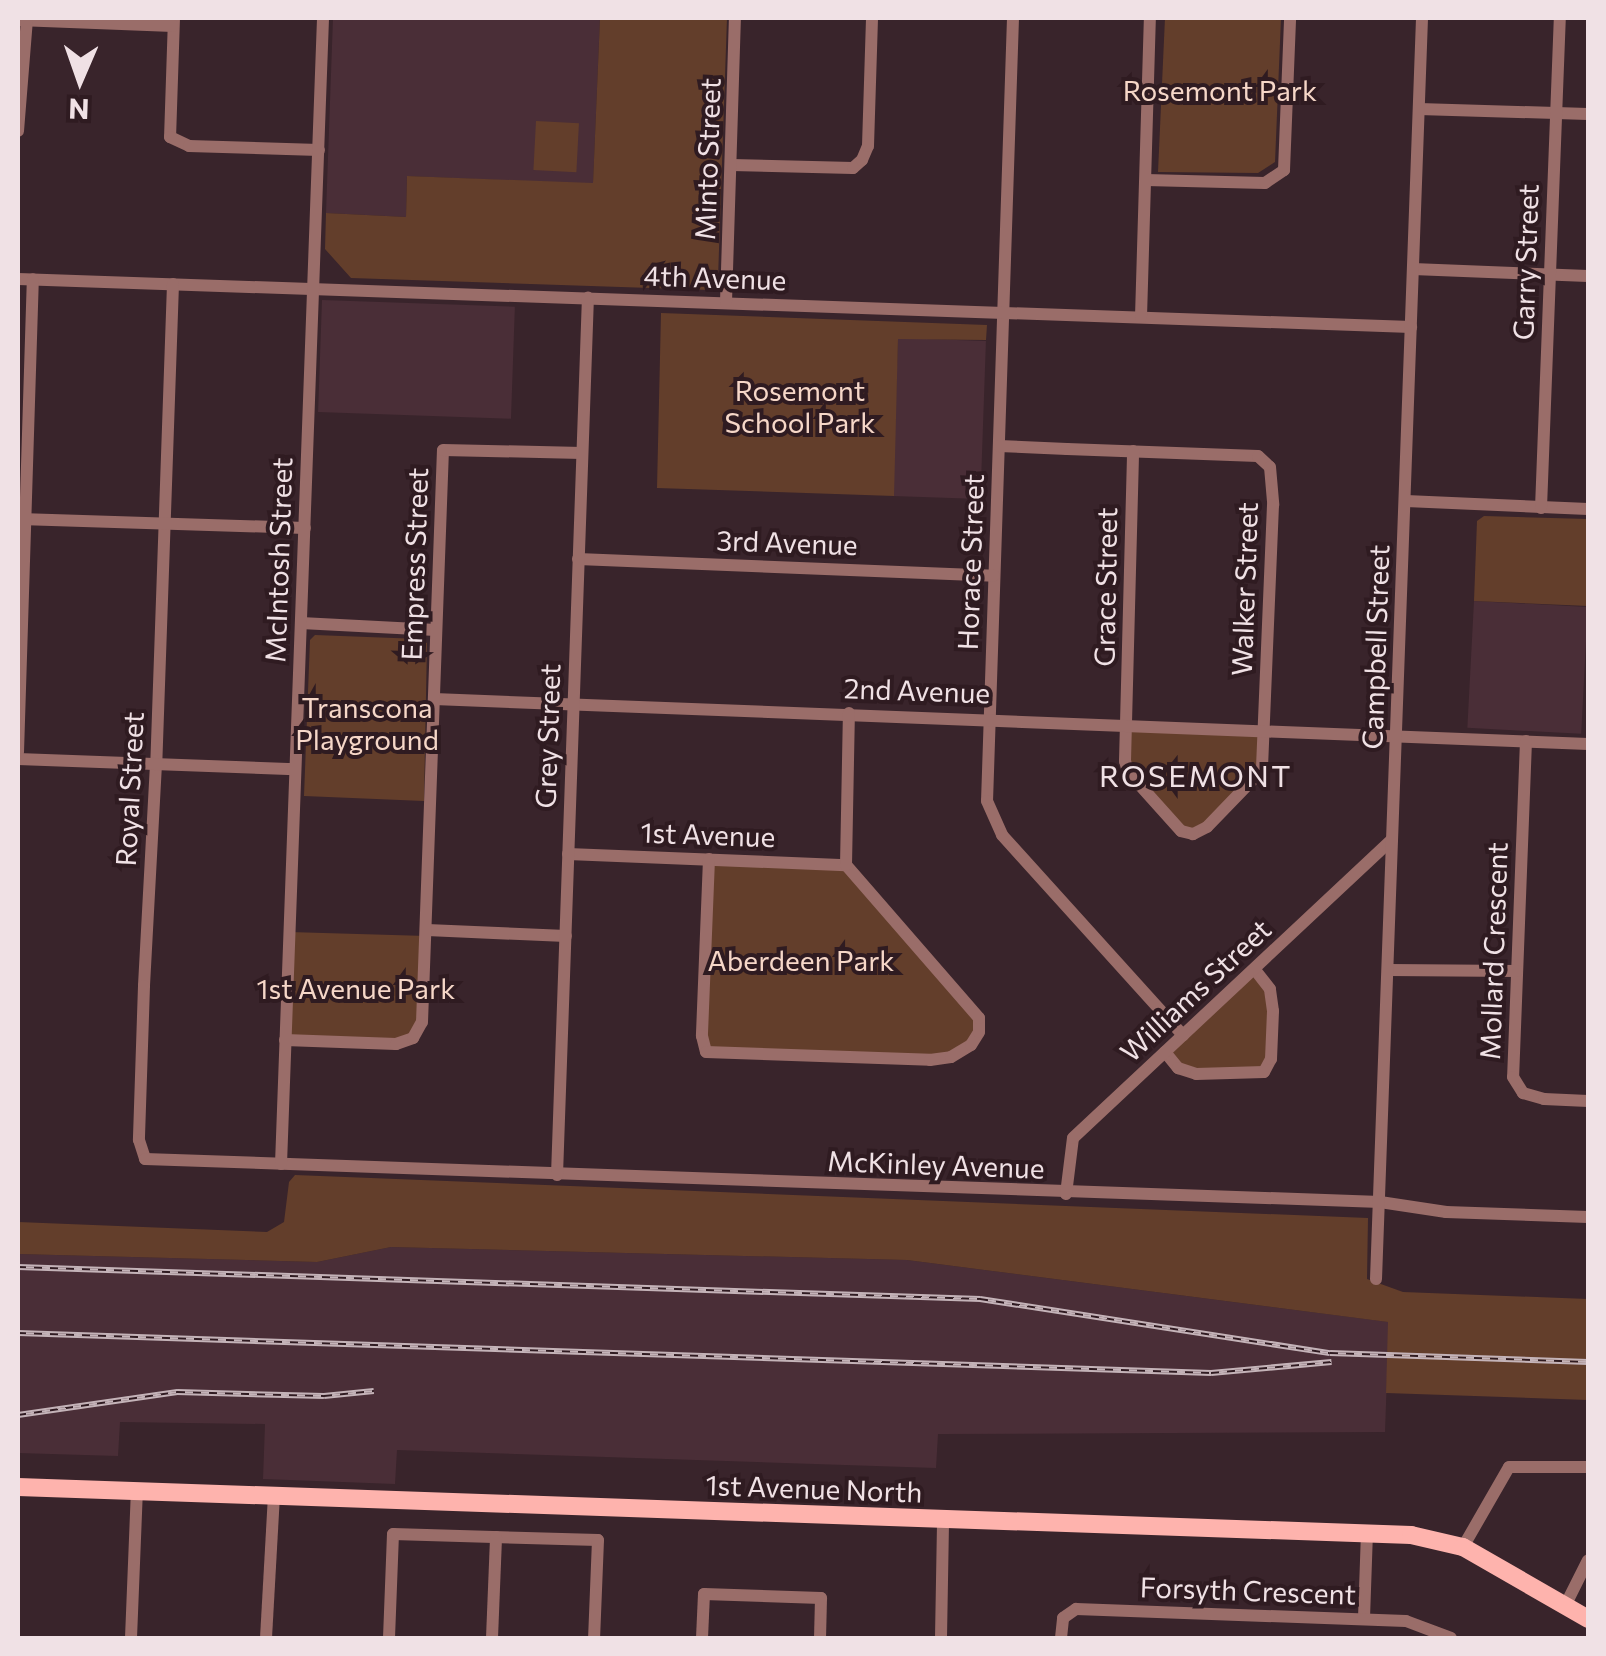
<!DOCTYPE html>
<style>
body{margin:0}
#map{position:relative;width:1606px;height:1656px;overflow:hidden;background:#39242b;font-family:Commissioner,sans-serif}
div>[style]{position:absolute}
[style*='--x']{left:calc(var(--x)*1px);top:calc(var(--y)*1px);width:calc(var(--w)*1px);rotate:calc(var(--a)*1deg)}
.built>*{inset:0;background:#4a2e37;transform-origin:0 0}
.green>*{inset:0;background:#633e2b;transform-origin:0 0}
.minor>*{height:12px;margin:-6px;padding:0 6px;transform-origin:6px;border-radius:6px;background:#9a6d69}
.major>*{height:18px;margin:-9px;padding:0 9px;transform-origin:9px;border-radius:9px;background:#feb3ad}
.rail>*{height:6px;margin-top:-3px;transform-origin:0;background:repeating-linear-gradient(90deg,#2f1b21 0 8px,#c4b3b8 0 16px);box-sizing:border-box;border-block:2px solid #c4b3b8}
span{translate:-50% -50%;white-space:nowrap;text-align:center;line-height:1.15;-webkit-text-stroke:8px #2f1b21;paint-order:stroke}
.park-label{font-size:28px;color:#f6d7c8}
.street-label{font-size:28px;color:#f0e1e5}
.neighbourhood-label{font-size:30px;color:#f0e1e5;letter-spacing:2.5px}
.frame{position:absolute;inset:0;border:20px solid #f0e1e5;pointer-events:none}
.north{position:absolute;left:30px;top:30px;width:100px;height:100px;-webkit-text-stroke:8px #2f1b21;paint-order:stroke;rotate:182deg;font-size:28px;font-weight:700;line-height:40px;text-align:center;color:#f0e1e5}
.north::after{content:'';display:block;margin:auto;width:35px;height:45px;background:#f0e1e5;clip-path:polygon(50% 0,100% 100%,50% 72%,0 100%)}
</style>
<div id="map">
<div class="built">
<div style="clip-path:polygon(333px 18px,600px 18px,593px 184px,407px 176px,406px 217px,326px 213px)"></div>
<div style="left:322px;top:300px;width:193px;height:112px;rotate:2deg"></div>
<div style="left:898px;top:338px;width:88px;height:158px;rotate:2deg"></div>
<div style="left:1474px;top:601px;width:114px;height:127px;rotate:3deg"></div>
<div style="clip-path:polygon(391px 1247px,907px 1260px,1389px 1322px,1385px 1432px,938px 1434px,936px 1468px,397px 1450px,395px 1484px,263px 1479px,265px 1424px,120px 1422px,118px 1456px,18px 1453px,18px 1254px,317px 1262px)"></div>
</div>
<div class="green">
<div style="clip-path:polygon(600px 18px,727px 18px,718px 279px,711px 290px,351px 278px,325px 249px,326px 213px,406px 217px,407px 176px,593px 183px)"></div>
<div style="clip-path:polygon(1165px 18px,1281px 18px,1275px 162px,1258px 173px,1158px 172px)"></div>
<div style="left:536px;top:121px;width:43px;height:49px;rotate:3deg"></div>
<div style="clip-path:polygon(661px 313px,987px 325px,986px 340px,898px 339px,894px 496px,657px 488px)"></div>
<div style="clip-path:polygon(1484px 516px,1588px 519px,1588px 606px,1474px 601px,1477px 521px)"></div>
<div style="clip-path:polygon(315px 635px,420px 639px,427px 643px,424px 801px,304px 796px,310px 640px)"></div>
<div style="clip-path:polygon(1127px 724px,1264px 729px,1262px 770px,1207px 827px,1181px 831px,1128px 772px)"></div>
<div style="clip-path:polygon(709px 859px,846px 865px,979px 1018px,979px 1032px,951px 1057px,706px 1052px)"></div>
<div style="clip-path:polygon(289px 932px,427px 936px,422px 1022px,413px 1038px,285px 1040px)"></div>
<div style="clip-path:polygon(1255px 970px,1273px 1011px,1264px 1072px,1196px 1074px,1165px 1052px)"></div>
<div style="clip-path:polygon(295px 1175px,1368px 1218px,1367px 1279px,1403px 1292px,1588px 1299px,1588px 1400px,1386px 1393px,1388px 1322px,907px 1260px,391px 1247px,317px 1262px,18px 1254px,18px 1222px,267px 1232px,284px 1222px,289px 1182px)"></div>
</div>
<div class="minor">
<div style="--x:174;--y:18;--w:119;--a:91.9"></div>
<div style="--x:170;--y:137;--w:21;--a:25"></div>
<div style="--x:189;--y:146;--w:130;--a:1.8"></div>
<div style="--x:1013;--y:18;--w:783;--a:91.9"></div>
<div style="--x:987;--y:801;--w:37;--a:66"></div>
<div style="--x:1002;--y:835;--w:270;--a:47.9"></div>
<div style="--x:18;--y:20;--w:155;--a:2.2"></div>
<div style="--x:1419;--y:109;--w:169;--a:1.7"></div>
<div style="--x:18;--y:131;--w:111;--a:-85.4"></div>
<div style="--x:732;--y:165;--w:121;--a:1.4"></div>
<div style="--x:853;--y:168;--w:12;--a:-42"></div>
<div style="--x:862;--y:160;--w:15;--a:-67"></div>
<div style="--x:868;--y:146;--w:128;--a:-88.2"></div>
<div style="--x:1146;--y:180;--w:119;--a:1.4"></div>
<div style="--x:1265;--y:183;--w:23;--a:-34"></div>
<div style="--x:1284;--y:170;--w:152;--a:-87.7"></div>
<div style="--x:1413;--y:269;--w:175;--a:2.3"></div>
<div style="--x:18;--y:279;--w:1394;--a:1.97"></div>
<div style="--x:173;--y:284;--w:480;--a:92"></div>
<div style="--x:156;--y:764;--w:222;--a:93.1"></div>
<div style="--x:144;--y:986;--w:154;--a:91.9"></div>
<div style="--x:139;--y:1140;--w:20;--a:72"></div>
<div style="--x:145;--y:1159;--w:1236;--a:1.99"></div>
<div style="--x:1380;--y:1202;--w:67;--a:8.6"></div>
<div style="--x:1446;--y:1212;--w:142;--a:2"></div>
<div style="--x:726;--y:302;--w:284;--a:-88.2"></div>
<div style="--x:1141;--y:317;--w:299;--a:-88.3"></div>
<div style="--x:999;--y:446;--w:68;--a:2.5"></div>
<div style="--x:1067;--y:449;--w:191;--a:2.1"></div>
<div style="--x:1258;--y:456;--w:16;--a:43"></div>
<div style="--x:1270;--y:467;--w:38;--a:85"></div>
<div style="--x:1273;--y:505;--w:265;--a:92.4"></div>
<div style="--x:1262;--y:770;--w:79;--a:134"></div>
<div style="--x:1207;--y:827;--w:16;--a:153"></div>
<div style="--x:1193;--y:834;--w:12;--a:-166"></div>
<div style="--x:1181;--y:831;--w:79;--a:-131.9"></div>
<div style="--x:1128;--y:772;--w:11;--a:-105"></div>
<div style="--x:1125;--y:761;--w:310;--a:-88.5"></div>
<div style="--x:1406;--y:501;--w:182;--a:2.5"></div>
<div style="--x:1541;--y:508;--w:490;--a:-87.8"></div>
<div style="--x:20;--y:519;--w:285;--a:1.8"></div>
<div style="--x:578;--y:559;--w:416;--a:2.3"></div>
<div style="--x:301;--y:623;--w:135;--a:3"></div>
<div style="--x:434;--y:699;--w:1155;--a:2.23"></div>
<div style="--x:1526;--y:741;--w:336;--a:92.2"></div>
<div style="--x:1513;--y:1077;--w:19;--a:58"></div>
<div style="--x:1523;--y:1093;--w:22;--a:16"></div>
<div style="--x:1544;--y:1099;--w:44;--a:2.6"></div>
<div style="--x:18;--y:752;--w:473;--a:-88.2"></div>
<div style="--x:18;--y:759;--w:277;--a:2.1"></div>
<div style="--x:568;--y:854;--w:278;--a:2.3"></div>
<div style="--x:709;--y:859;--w:177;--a:92.3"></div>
<div style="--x:702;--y:1036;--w:16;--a:76"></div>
<div style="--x:706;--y:1052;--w:224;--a:2"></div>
<div style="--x:930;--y:1060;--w:21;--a:-8"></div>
<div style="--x:951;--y:1057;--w:23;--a:-31"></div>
<div style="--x:971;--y:1045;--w:15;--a:-58"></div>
<div style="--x:979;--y:1032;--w:14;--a:-90"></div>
<div style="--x:979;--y:1018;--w:203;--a:-131"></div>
<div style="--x:846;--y:865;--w:152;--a:-88.9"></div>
<div style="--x:427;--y:930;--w:139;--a:2.5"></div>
<div style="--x:1389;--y:970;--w:128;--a:0.4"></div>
<div style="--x:285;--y:1040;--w:111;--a:2.1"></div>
<div style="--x:396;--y:1044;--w:18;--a:-19"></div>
<div style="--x:413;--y:1038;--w:18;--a:-61"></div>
<div style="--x:422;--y:1022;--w:572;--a:-87.9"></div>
<div style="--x:443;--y:450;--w:139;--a:1.2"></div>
<div style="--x:1165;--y:1052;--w:21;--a:51"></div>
<div style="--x:1178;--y:1068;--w:19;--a:18"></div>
<div style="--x:1196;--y:1074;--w:68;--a:-1.7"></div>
<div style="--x:1264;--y:1072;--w:15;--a:-62"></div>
<div style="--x:1271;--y:1059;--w:48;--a:-87.6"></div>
<div style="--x:1273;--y:1011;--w:22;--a:-98"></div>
<div style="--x:1270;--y:989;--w:24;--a:-128"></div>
<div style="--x:281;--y:1164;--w:1147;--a:-87.9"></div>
<div style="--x:557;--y:1175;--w:878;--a:-87.98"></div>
<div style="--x:1066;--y:1194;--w:56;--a:-82.9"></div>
<div style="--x:1073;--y:1138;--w:437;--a:-43.1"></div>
<div style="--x:1376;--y:1279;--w:1262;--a:-87.91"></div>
<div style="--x:1463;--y:1547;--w:92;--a:-60.1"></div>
<div style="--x:1509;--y:1467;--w:79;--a:0"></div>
<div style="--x:1565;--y:1606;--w:51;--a:-63.4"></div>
<div style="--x:1364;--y:1618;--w:84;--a:-88"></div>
<div style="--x:131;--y:1638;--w:147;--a:-87.7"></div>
<div style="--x:266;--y:1638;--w:143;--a:-86.8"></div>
<div style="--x:389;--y:1638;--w:104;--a:-87.8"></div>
<div style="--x:393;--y:1534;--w:205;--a:1.7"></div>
<div style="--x:598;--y:1540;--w:98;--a:92.3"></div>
<div style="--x:492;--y:1638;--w:101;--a:-87.7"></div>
<div style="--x:702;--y:1638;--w:44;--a:-87.4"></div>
<div style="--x:704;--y:1594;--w:117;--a:2"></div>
<div style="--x:821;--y:1598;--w:40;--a:91.4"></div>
<div style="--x:941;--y:1638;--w:118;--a:-89"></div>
<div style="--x:1061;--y:1638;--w:20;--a:-84"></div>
<div style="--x:1063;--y:1618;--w:16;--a:-35"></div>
<div style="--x:1076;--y:1609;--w:330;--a:2.1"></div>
<div style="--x:1406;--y:1621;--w:48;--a:20.7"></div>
</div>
<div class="major">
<div style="--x:18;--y:1487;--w:1394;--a:1.97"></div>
<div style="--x:1411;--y:1535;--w:53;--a:13"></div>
<div style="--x:1463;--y:1547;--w:144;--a:29.9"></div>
</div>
<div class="rail">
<div style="--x:18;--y:1267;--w:963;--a:1.91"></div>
<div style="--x:980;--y:1299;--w:354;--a:8.8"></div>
<div style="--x:1330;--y:1353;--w:258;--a:2"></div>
<div style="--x:18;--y:1333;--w:1194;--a:1.92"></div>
<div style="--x:1211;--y:1373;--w:121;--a:-5.2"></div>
<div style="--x:18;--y:1415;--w:161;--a:-8.2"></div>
<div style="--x:177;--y:1392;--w:147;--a:1.6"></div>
<div style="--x:324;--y:1396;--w:50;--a:-5.7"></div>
</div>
<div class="park-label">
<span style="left:1220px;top:90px">Rosemont Park</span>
<span style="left:800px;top:406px">Rosemont<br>School Park</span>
<span style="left:367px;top:723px">Transcona<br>Playground</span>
<span style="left:801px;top:960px">Aberdeen Park</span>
<span style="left:356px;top:988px">1st Avenue Park</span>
</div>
<div class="street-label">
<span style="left:707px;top:159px;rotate:-88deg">Minto Street</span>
<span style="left:1525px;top:262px;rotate:-88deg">Garry Street</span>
<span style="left:715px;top:277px;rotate:2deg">4th Avenue</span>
<span style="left:787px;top:542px;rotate:2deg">3rd Avenue</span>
<span style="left:278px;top:560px;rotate:-88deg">McIntosh Street</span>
<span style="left:970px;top:562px;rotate:-88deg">Horace Street</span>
<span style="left:414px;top:564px;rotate:-88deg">Empress Street</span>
<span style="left:1105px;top:587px;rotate:-89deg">Grace Street</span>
<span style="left:1244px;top:589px;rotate:-88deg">Walker Street</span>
<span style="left:1375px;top:647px;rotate:-88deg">Campbell Street</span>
<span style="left:917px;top:690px;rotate:2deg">2nd Avenue</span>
<span style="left:547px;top:736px;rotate:-88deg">Grey Street</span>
<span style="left:129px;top:789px;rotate:-87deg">Royal Street</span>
<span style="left:708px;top:834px;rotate:2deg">1st Avenue</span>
<span style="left:1493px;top:951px;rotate:-88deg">Mollard Crescent</span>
<span style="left:1195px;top:990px;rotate:-43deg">Williams Street</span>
<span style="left:936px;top:1164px;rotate:2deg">McKinley Avenue</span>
<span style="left:814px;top:1488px;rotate:2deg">1st Avenue North</span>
<span style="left:1248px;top:1590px;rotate:2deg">Forsyth Crescent</span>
</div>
<div class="neighbourhood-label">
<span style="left:1196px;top:775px">ROSEMONT</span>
</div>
<div class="frame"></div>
<div class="north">N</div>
</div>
